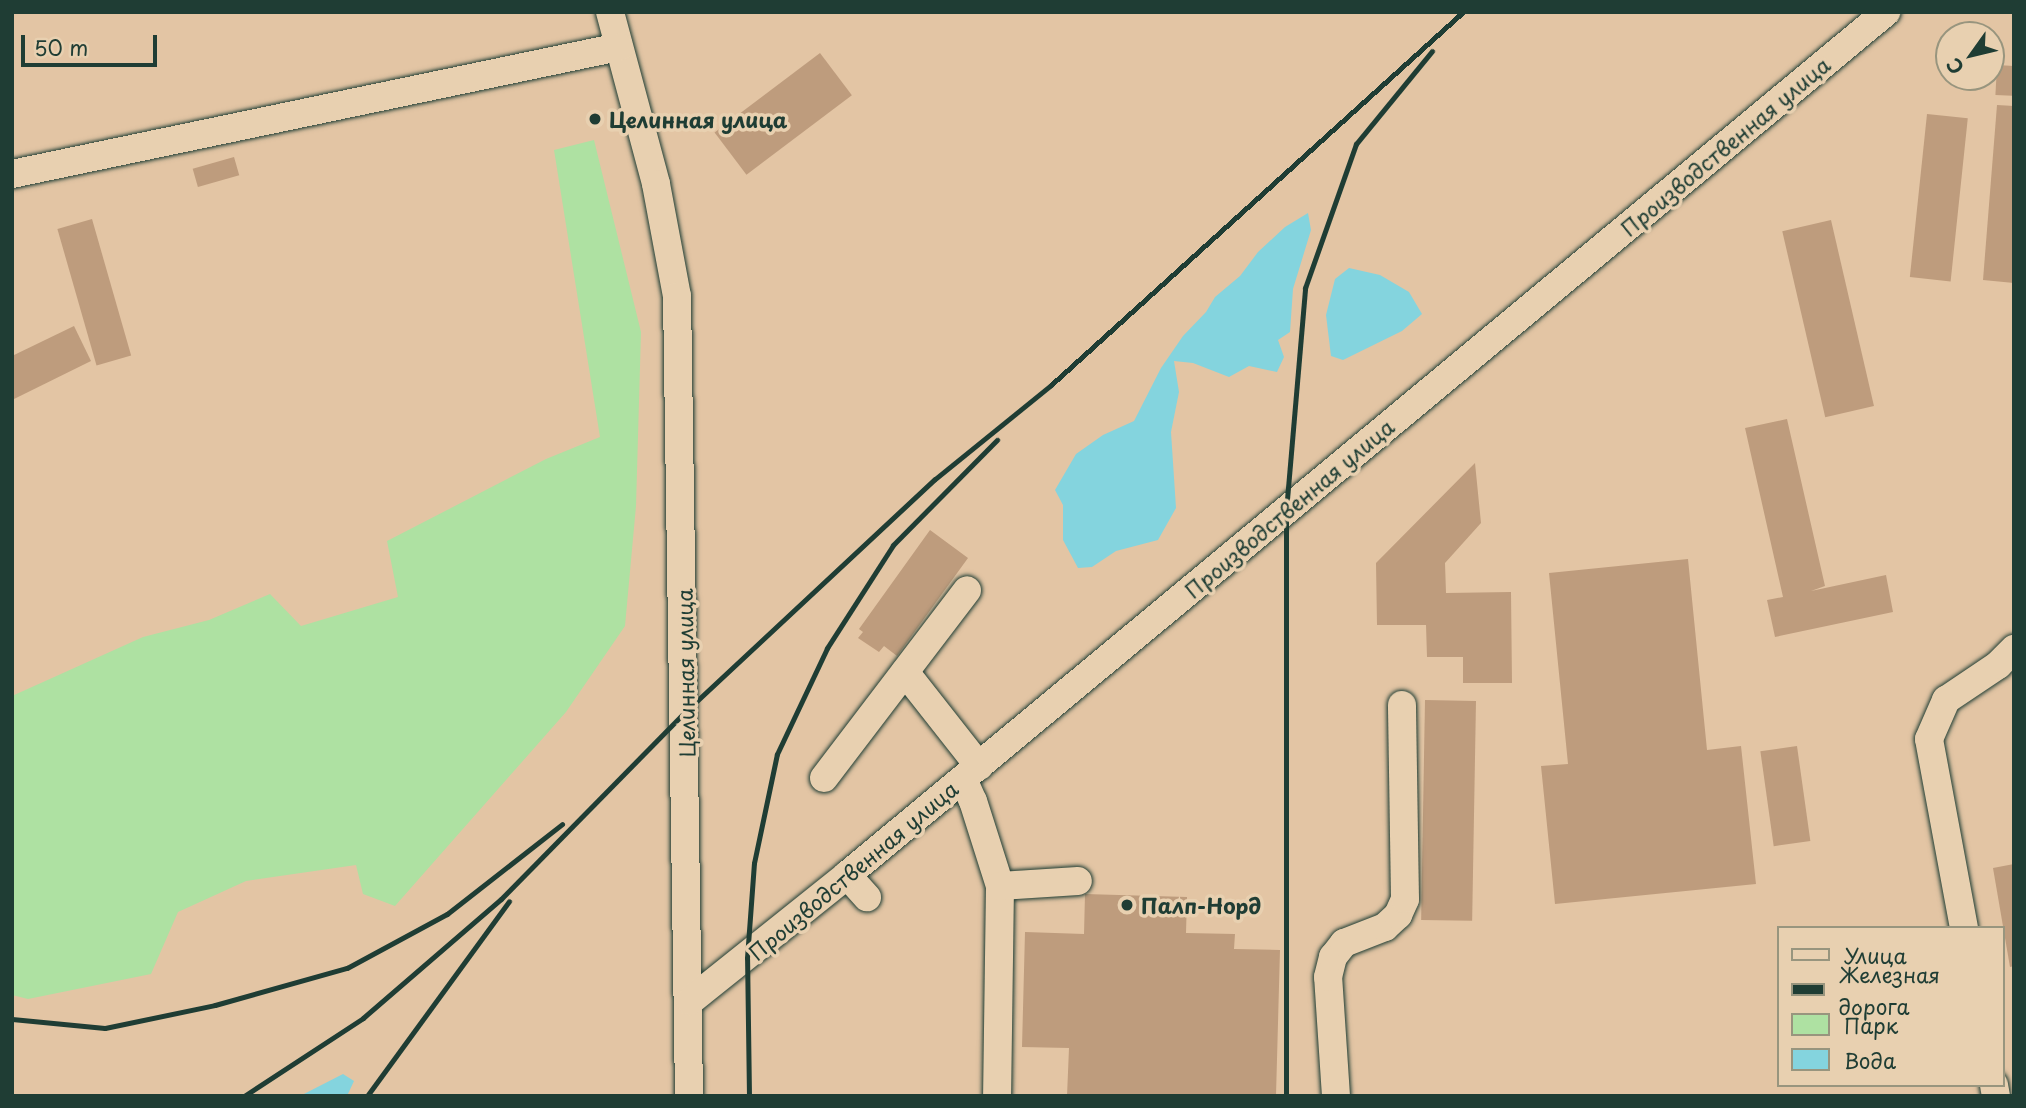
<!DOCTYPE html>
<meta charset="utf-8">
<style>
body{margin:0}
#map{position:relative;width:2026px;height:1108px;overflow:hidden;background:#e3c5a4;font-family:"Playpen Sans",sans-serif}
div>[style]{position:absolute}
[style*='--x']{left:calc(var(--x)*1px);top:calc(var(--y)*1px);width:calc(var(--w)*1px);rotate:calc(var(--a)*1deg)}
.green>*{inset:0;background:#aee1a2}
.water>*{inset:0;background:#84d4de}
.building>*{inset:0;background:#be9c7d;transform-origin:0 0}
.roads{filter:drop-shadow(0 0 2px #1f3d34) drop-shadow(0 0 2px #1f3d34)}
.minor>*{height:28px;margin:-14px;padding:0 14px;transform-origin:14px;border-radius:14px;background:#e8d0b0}
.rail>*{height:5px;margin:-2.5px;padding:0 2.5px;transform-origin:2.5px;border-radius:2.5px;background:#1f3d34}
.dots>*{width:19px;height:19px;translate:-50% -50%;box-sizing:border-box;border:4px solid #e8d0b0;border-radius:50%}
span{translate:-50% -50%;white-space:nowrap;text-align:center;line-height:1.15;-webkit-text-stroke:7px #e8d0b0;paint-order:stroke}
.poi-label{font-size:21px;color:#1f3d34;font-weight:700}
.left{translate:0 -50%;text-align:left}
.street-label{font-size:21px;color:#1f3d34}
.frame{position:absolute;inset:0;border:14px solid #1f3d34;pointer-events:none}
.legend{position:absolute;left:1777px;top:926px;width:228px;height:161px;box-sizing:border-box;background:#e8d0b0;border:2px solid #98957e;margin:0;padding:9px 12px;list-style:none;font-size:21px;color:#1f3d34}
.legend li{display:flex;align-items:center;gap:14px;height:35px}
.legend b{width:35px;border:2px solid #98957e}
.north{position:absolute;left:1935px;top:21px;width:70px;height:70px;box-sizing:border-box;background:#e8d0b0;border:2px solid #98957e;border-radius:50%;rotate:236deg;font-size:19px;font-weight:700;line-height:28px;text-align:center;color:#1f3d34}
.north::after{content:'';display:block;margin:auto;width:24px;height:32px;background:#1f3d34;clip-path:polygon(50% 0,100% 100%,50% 72%,0 100%)}
.scale{position:absolute;left:21px;top:35px;width:136px;height:32px;box-sizing:border-box;border:4px solid #1f3d34;border-top:0;padding-left:9px;font-size:21px;line-height:24px;white-space:nowrap;color:#1f3d34;-webkit-text-stroke:5px #e8d0b0;paint-order:stroke}
</style>
<div id="map">
<div class="green">
<div style="clip-path:polygon(594px 140px,641px 332px,636px 506px,625px 626px,566px 712px,395px 906px,363px 894px,356px 865px,246px 881px,178px 912px,151px 974px,28px 999px,12px 995px,12px 696px,143px 637px,209px 620px,270px 594px,301px 626px,398px 597px,387px 541px,546px 459px,600px 437px,554px 150px)"></div>
</div>
<div class="water">
<div style="clip-path:polygon(1308px 213px,1311px 230px,1293px 289px,1290px 332px,1278px 340px,1284px 357px,1277px 372px,1249px 366px,1229px 377px,1193px 363px,1174px 361px,1179px 392px,1171px 432px,1176px 508px,1158px 540px,1116px 551px,1092px 567px,1078px 568px,1063px 540px,1063px 505px,1055px 490px,1076px 454px,1103px 435px,1134px 421px,1161px 368px,1183px 336px,1206px 312px,1215px 297px,1240px 276px,1258px 252px,1285px 227px)"></div>
<div style="clip-path:polygon(1349px 268px,1380px 275px,1409px 292px,1422px 314px,1402px 331px,1343px 360px,1331px 356px,1326px 315px,1335px 279px)"></div>
<div style="clip-path:polygon(343px 1074px,354px 1081px,347px 1096px,300px 1096px)"></div>
</div>
<div class="building">
<div style="left:820px;top:53px;width:53px;height:132px;rotate:53deg"></div>
<div style="left:1997px;top:65px;width:17px;height:30px;rotate:3deg"></div>
<div style="clip-path:polygon(1997px 105px,2014px 106px,2014px 283px,1983px 280px)"></div>
<div style="left:1927px;top:114px;width:41px;height:164px;rotate:6deg"></div>
<div style="left:234px;top:157px;width:19px;height:43px;rotate:74deg"></div>
<div style="left:92px;top:219px;width:142px;height:36px;rotate:74deg"></div>
<div style="left:1831px;top:220px;width:191px;height:50px;rotate:77deg"></div>
<div style="clip-path:polygon(74px 326px,91px 361px,12px 400px,12px 356px)"></div>
<div style="clip-path:polygon(1787px 419px,1825px 586px,1811px 591px,1886px 575px,1893px 612px,1775px 637px,1767px 600px,1783px 597px,1745px 428px)"></div>
<div style="clip-path:polygon(1475px 463px,1481px 523px,1445px 563px,1446px 593px,1511px 592px,1512px 683px,1463px 683px,1463px 657px,1427px 657px,1426px 625px,1377px 625px,1376px 563px)"></div>
<div style="clip-path:polygon(930px 530px,968px 558px,897px 656px,884px 646px,879px 652px,858px 638px,863px 632px,859px 629px)"></div>
<div style="clip-path:polygon(1688px 559px,1707px 750px,1741px 746px,1756px 884px,1555px 904px,1541px 766px,1568px 764px,1549px 573px)"></div>
<div style="left:1425px;top:700px;width:51px;height:220px;rotate:1deg"></div>
<div style="left:1797px;top:746px;width:96px;height:37px;rotate:82deg"></div>
<div style="clip-path:polygon(2014px 864px,2014px 966px,2010px 967px,1993px 868px)"></div>
<div style="clip-path:polygon(1085px 894px,1187px 897px,1186px 933px,1235px 934px,1234px 949px,1280px 950px,1276px 1096px,1067px 1096px,1069px 1048px,1022px 1047px,1025px 932px,1084px 934px)"></div>
</div>
<div class="roads">
<div class="minor">
<div style="--x:610;--y:12;--w:178;--a:75"></div>
<div style="--x:656;--y:184;--w:114;--a:79.4"></div>
<div style="--x:677;--y:296;--w:800;--a:89.14"></div>
<div style="--x:12;--y:174;--w:620;--a:-11.82"></div>
<div style="--x:905;--y:672;--w:120;--a:51.8"></div>
<div style="--x:824;--y:778;--w:236;--a:-52.7"></div>
<div style="--x:963;--y:779;--w:24;--a:66"></div>
<div style="--x:973;--y:801;--w:89;--a:72.4"></div>
<div style="--x:1000;--y:886;--w:210;--a:90.8"></div>
<div style="--x:847;--y:875;--w:30;--a:48"></div>
<div style="--x:1000;--y:886;--w:78;--a:-3.7"></div>
<div style="--x:1964;--y:928;--w:192;--a:-100.5"></div>
<div style="--x:1929;--y:739;--w:43;--a:-66.4"></div>
<div style="--x:1946;--y:700;--w:63;--a:-33.9"></div>
<div style="--x:1998;--y:665;--w:23;--a:-45"></div>
<div style="--x:690;--y:1001;--w:201;--a:-38.7"></div>
<div style="--x:847;--y:875;--w:1351;--a:-39.71"></div>
<div style="--x:1994;--y:1085;--w:11;--a:80"></div>
<div style="--x:1336;--y:1096;--w:119;--a:-93.8"></div>
<div style="--x:1328;--y:977;--w:21;--a:-76"></div>
<div style="--x:1333;--y:957;--w:18;--a:-52"></div>
<div style="--x:1344;--y:943;--w:44;--a:-21.3"></div>
<div style="--x:1385;--y:927;--w:18;--a:-43"></div>
<div style="--x:1398;--y:915;--w:17;--a:-66"></div>
<div style="--x:1405;--y:899;--w:194;--a:-90.9"></div>
</div>
</div>
<div class="rail">
<div style="--x:12;--y:1019;--w:93;--a:5.5"></div>
<div style="--x:105;--y:1028;--w:112;--a:-11.8"></div>
<div style="--x:215;--y:1005;--w:137;--a:-15.7"></div>
<div style="--x:347;--y:968;--w:114;--a:-28.4"></div>
<div style="--x:447;--y:914;--w:146;--a:-38"></div>
<div style="--x:244;--y:1096;--w:142;--a:-33.2"></div>
<div style="--x:363;--y:1018;--w:182;--a:-40.8"></div>
<div style="--x:501;--y:899;--w:264;--a:-45.5"></div>
<div style="--x:686;--y:711;--w:340;--a:-43"></div>
<div style="--x:935;--y:479;--w:149;--a:-39"></div>
<div style="--x:1051;--y:385;--w:556;--a:-42.16"></div>
<div style="--x:367;--y:1096;--w:241;--a:-53.9"></div>
<div style="--x:749;--y:1096;--w:138;--a:-90.8"></div>
<div style="--x:747;--y:958;--w:95;--a:-85.8"></div>
<div style="--x:754;--y:863;--w:111;--a:-78.1"></div>
<div style="--x:777;--y:754;--w:117;--a:-64.7"></div>
<div style="--x:827;--y:648;--w:122;--a:-57.3"></div>
<div style="--x:893;--y:545;--w:148;--a:-45.3"></div>
<div style="--x:1286;--y:1096;--w:585;--a:-90"></div>
<div style="--x:1286;--y:511;--w:224;--a:-85.1"></div>
<div style="--x:1305;--y:288;--w:153;--a:-70.5"></div>
<div style="--x:1356;--y:144;--w:120;--a:-50.7"></div>
</div>
<div class="dots">
<div style="left:595px;top:119px;background:#1f3d34"></div>
<div style="left:1127px;top:905px;background:#1f3d34"></div>
</div>
<div class="poi-label">
<span class="left" style="left:609px;top:119px">Целинная улица</span>
<span class="left" style="left:1141px;top:905px">Палп-Норд</span>
</div>
<div class="street-label">
<span style="left:1725px;top:146px;rotate:-40deg">Производственная улица</span>
<span style="left:1289px;top:508px;rotate:-40deg">Производственная улица</span>
<span style="left:685px;top:673px;rotate:-91deg">Целинная улица</span>
<span style="left:853px;top:870px;rotate:-40deg">Производственная улица</span>
</div>
<div class="frame"></div>
<ul class="legend">
<li><b style="height:9px;background:#e8d0b0"></b>Улица</li>
<li><b style="height:9px;background:#1f3d34"></b>Железная дорога</li>
<li><b style="height:19px;background:#aee1a2"></b>Парк</li>
<li><b style="height:19px;background:#84d4de"></b>Вода</li>
</ul>
<div class="north">С</div>
<div class="scale">50 m</div>
</div>
